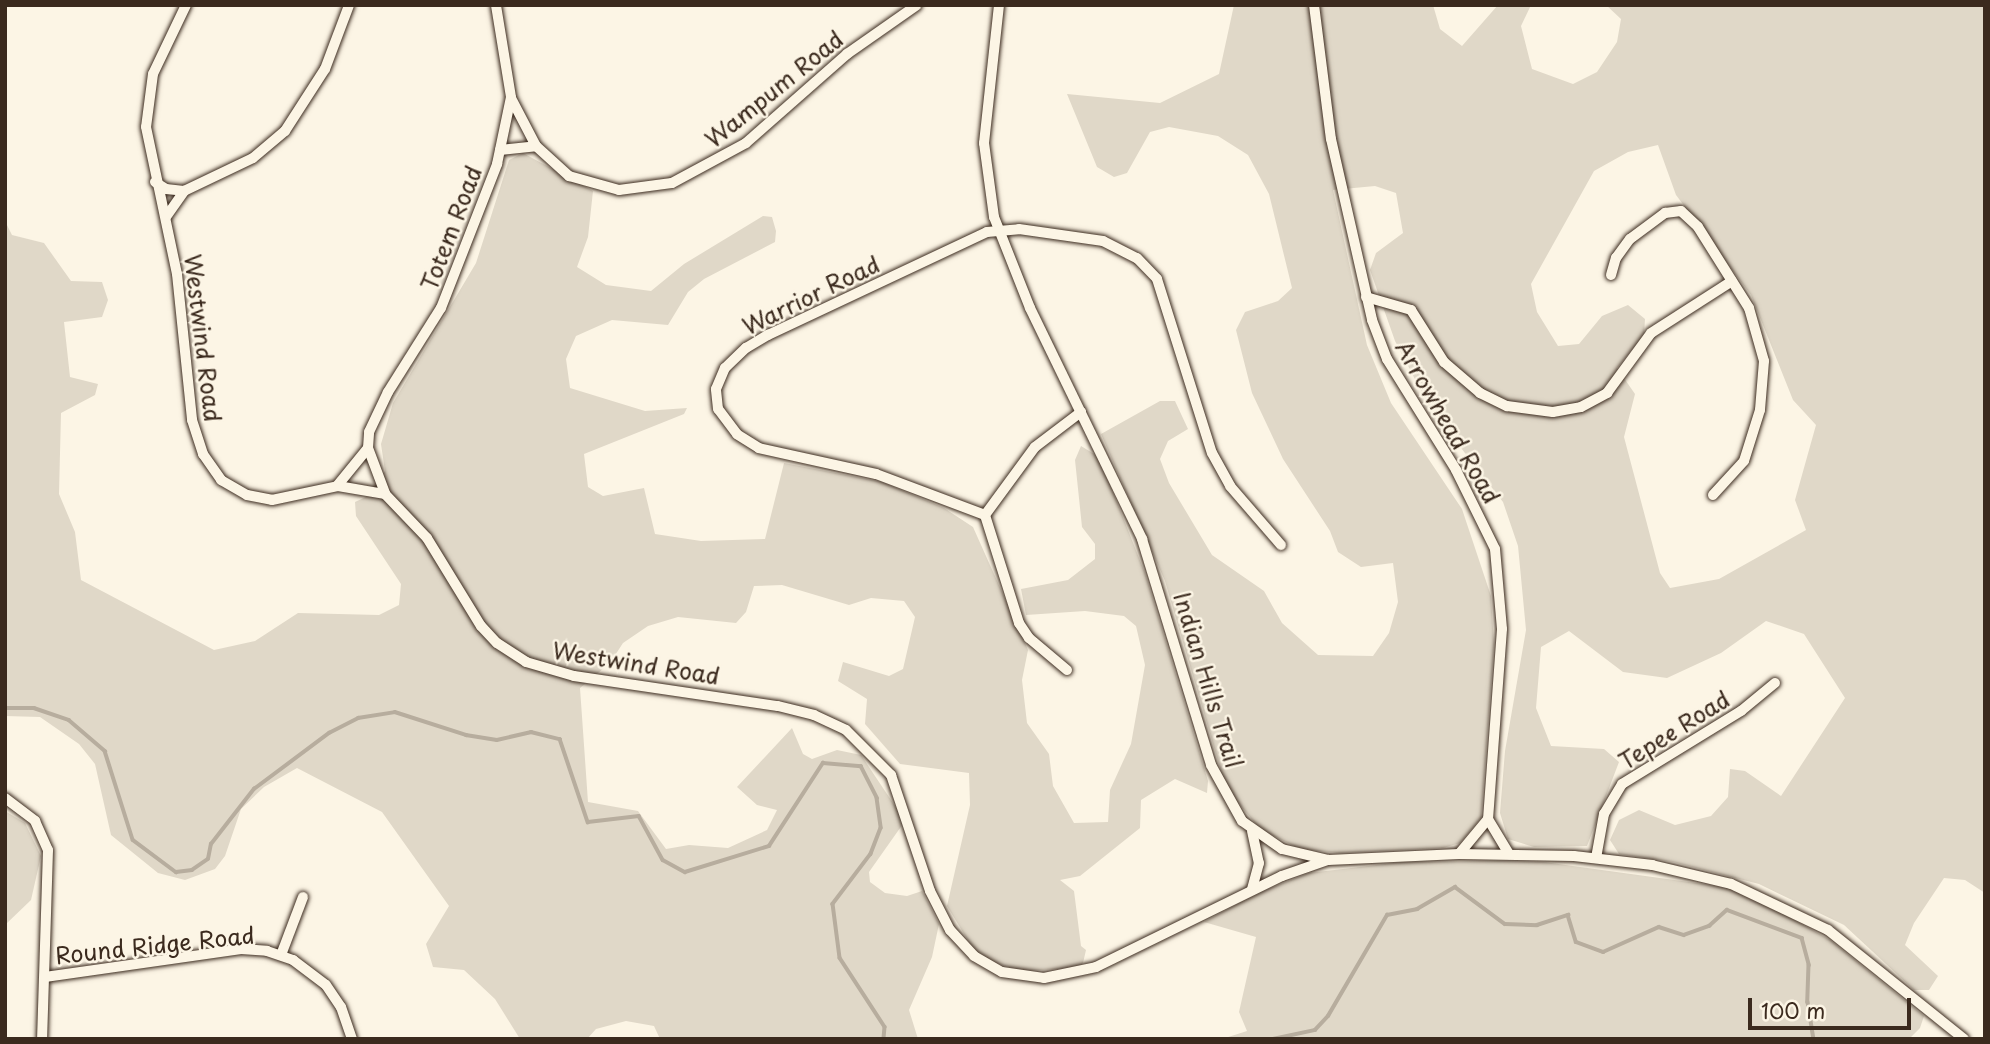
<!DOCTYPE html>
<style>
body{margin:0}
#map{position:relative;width:1990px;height:1044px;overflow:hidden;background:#fcf5e5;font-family:"Playpen Sans",sans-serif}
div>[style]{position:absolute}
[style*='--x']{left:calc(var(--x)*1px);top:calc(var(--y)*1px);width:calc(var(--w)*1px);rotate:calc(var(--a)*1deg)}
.green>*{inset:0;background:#e0d8c8}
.stream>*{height:3.5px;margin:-1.75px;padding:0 1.75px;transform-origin:1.75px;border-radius:1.75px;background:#b7ad9e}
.roads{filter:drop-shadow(0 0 2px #3b2a1e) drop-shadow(0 0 2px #3b2a1e)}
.minor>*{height:10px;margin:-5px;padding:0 5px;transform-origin:5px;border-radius:5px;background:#fcf5e5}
span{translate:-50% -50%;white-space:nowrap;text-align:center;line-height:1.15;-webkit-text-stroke:5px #fcf5e5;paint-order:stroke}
.street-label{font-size:23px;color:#3b2a1e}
.frame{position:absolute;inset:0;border:7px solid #3b2a1e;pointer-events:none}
.scale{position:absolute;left:1748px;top:998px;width:163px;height:32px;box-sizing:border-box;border:4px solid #3b2a1e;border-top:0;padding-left:9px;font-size:21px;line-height:24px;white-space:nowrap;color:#3b2a1e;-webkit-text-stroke:5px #fcf5e5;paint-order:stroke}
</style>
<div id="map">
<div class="green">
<div style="clip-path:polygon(evenodd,1234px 5px,1433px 5px,1440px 29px,1462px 46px,1498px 5px,1531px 5px,1521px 26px,1532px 69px,1573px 84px,1597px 72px,1617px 42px,1621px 19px,1606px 5px,1985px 5px,1985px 893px,1965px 880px,1944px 878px,1914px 923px,1905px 945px,1938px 976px,1929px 990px,1914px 990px,1844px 925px,1759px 884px,1673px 862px,1619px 854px,1610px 840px,1619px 820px,1639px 810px,1675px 825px,1711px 816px,1728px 797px,1730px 769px,1745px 771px,1781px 796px,1845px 698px,1804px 634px,1766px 621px,1721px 653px,1667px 678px,1623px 672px,1569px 631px,1541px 647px,1536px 708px,1551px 746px,1604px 749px,1619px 762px,1587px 846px,1534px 847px,1508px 839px,1500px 813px,1505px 751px,1526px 630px,1518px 546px,1503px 502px,1430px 408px,1395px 341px,1370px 270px,1376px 253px,1403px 233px,1396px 193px,1375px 186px,1333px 190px,1367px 345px,1391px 403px,1462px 509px,1491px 596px,1494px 644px,1481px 818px,1460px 843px,1443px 848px,1339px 853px,1300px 849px,1260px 829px,1226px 788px,1165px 581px,1101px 434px,1160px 401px,1175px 401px,1188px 429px,1168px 441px,1160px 459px,1169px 483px,1212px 555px,1264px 591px,1282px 623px,1318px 655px,1373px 656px,1389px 633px,1398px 602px,1393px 563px,1361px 567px,1338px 552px,1330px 531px,1283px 459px,1252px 393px,1236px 330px,1245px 312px,1278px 301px,1292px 288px,1269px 194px,1248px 155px,1218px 136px,1169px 127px,1150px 132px,1127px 173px,1114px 177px,1097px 167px,1067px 94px,1160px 103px,1219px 74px,1234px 5px,1658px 145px,1676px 195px,1751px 295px,1793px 400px,1816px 425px,1795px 500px,1806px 530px,1719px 579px,1670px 588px,1660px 573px,1624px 437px,1635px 394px,1617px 368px,1644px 335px,1645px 319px,1628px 305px,1602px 316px,1579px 344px,1558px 346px,1537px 312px,1531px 284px,1594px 171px,1628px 152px,1658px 145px)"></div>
<div style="clip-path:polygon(523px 153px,593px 191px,588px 237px,577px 267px,606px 285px,651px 291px,684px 264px,763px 216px,772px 217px,776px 231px,775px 242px,704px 279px,688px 292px,668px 325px,612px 320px,576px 336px,566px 359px,570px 388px,645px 411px,687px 408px,684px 414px,584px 454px,588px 487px,603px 496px,644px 488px,655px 534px,701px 541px,765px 539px,784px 463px,882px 482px,944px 508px,973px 527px,1028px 650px,1022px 680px,1027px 723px,1049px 754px,1053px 786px,1074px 823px,1108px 822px,1110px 790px,1131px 744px,1145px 665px,1136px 626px,1124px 616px,1085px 611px,1026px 615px,1021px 589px,1068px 580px,1095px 559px,1095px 544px,1082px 527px,1075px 460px,1081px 446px,1099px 457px,1145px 573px,1208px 781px,1207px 793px,1175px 779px,1141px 800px,1140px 828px,1080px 876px,1060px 880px,1074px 891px,1081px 946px,1086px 950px,1083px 963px,1076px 968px,1022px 971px,992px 962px,972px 947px,947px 906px,970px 805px,969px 773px,900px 764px,865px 724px,867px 699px,838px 681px,843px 662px,889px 676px,903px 669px,915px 617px,904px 601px,871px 598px,849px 605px,782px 585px,754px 586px,746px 612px,736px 623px,678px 617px,648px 626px,623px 643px,610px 663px,580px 688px,588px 802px,638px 811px,666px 849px,689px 845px,728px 848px,767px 830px,777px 810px,757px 805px,737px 787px,792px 728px,803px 754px,812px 759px,837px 750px,861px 755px,905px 821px,869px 872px,870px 882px,885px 893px,907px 896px,922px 891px,939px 924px,932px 957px,909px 1010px,918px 1039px,660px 1039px,654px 1026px,626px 1021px,596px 1029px,587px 1039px,520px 1039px,495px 999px,464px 970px,433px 967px,426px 944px,449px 906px,382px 812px,297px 768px,264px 787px,241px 809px,225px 856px,215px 869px,185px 880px,158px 873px,111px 835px,95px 764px,79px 744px,40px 717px,5px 716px,5px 221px,12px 235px,44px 243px,71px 281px,102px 282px,108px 300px,102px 317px,64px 322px,70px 377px,98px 384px,95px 395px,61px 413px,59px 494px,75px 532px,81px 580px,214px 650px,255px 641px,298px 613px,379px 615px,399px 605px,401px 584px,356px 516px,355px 502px,368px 496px,385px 471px,381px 444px,393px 403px,476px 263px,509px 160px)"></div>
<div style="clip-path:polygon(5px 811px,25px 823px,41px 856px,31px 900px,5px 925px)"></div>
<div style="clip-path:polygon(1499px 861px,1544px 862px,1725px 887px,1766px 904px,1830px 940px,1924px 1016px,1920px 1028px,1909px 1039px,1222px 1039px,1247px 1031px,1239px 1012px,1256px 937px,1204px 922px,1258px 893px,1309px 873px,1402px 862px)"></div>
</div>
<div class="stream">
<div style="--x:5;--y:708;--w:29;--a:0"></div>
<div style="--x:34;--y:708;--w:37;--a:19"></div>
<div style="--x:69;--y:720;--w:48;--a:40.7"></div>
<div style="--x:105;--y:751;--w:93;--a:72.5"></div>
<div style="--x:133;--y:840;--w:54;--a:36.7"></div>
<div style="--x:176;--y:872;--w:16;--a:-7"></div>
<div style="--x:192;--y:870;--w:19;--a:-35"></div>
<div style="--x:208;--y:859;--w:15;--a:-79"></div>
<div style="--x:211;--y:844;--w:70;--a:-52"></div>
<div style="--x:254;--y:789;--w:94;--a:-36.7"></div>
<div style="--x:329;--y:733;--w:33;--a:-27"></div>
<div style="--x:358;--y:718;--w:37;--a:-9"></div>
<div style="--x:395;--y:712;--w:75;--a:17.9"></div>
<div style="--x:466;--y:735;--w:31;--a:9"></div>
<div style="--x:497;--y:740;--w:35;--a:-13"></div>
<div style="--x:531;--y:732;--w:30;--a:14"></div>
<div style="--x:560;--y:739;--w:88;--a:71.4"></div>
<div style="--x:588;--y:822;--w:51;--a:-6.7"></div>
<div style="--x:639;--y:816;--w:50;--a:61.4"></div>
<div style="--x:663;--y:860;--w:25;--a:29"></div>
<div style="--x:685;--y:872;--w:88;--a:-17.2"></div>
<div style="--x:769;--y:846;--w:99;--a:-57"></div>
<div style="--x:823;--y:763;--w:38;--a:5"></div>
<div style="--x:861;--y:766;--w:36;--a:63"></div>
<div style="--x:877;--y:798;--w:30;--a:82"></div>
<div style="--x:881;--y:828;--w:28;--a:111"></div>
<div style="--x:871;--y:854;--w:63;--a:127.2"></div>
<div style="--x:833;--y:904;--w:54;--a:82.6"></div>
<div style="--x:840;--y:958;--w:82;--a:56.9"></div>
<div style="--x:885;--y:1027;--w:12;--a:95"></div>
<div style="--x:1273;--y:1039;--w:43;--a:-12.1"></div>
<div style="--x:1315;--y:1030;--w:19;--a:-47"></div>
<div style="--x:1328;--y:1016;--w:117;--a:-59.7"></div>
<div style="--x:1387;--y:915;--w:31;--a:-11"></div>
<div style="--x:1417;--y:909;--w:44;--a:-30.1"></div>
<div style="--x:1455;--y:887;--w:62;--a:36.5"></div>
<div style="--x:1505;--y:924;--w:32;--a:2"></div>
<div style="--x:1537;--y:925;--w:33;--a:-18"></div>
<div style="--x:1568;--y:915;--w:28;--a:73"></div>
<div style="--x:1576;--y:942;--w:29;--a:20"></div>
<div style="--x:1603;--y:952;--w:61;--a:-24.1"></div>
<div style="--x:1659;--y:927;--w:26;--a:18"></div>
<div style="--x:1684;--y:935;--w:27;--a:-20"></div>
<div style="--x:1709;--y:926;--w:24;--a:-42"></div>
<div style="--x:1727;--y:910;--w:80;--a:20.5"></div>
<div style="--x:1802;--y:938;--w:28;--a:75"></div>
<div style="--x:1809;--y:965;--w:37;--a:92"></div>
<div style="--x:1808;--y:1002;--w:37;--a:81"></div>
</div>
<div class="roads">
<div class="minor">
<div style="--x:186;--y:5;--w:76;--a:115.6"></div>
<div style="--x:153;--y:74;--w:53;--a:97.5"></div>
<div style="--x:146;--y:127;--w:150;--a:78.1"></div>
<div style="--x:177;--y:274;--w:147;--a:84.1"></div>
<div style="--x:192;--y:420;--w:36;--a:72"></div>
<div style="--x:203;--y:454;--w:32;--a:55"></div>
<div style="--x:221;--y:480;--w:30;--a:30"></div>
<div style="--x:247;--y:495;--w:25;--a:11"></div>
<div style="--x:272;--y:500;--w:67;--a:-12"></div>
<div style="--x:338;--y:486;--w:48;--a:9.7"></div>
<div style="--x:385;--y:494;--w:61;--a:46.3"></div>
<div style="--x:427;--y:538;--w:103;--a:58.5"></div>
<div style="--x:481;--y:626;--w:23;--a:47"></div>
<div style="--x:497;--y:643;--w:35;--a:33"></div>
<div style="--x:526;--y:662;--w:50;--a:16.3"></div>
<div style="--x:574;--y:676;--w:206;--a:8.4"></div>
<div style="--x:778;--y:706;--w:37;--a:14"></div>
<div style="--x:814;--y:715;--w:35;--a:25"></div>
<div style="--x:846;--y:730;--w:64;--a:45"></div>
<div style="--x:891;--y:775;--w:122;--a:71.4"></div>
<div style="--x:930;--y:891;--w:44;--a:62.9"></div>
<div style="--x:950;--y:930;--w:35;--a:47"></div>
<div style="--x:974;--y:956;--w:32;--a:30"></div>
<div style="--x:1002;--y:972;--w:42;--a:8.1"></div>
<div style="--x:1044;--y:978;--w:53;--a:-11.9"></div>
<div style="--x:1096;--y:967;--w:207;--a:-26.1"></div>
<div style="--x:1282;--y:876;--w:49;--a:-19.2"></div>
<div style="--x:999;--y:5;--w:139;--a:96.2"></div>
<div style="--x:984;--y:143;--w:75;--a:82.3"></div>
<div style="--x:994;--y:217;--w:98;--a:68.4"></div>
<div style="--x:1030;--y:308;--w:257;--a:64.1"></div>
<div style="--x:1142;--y:539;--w:236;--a:73"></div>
<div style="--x:1211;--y:765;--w:64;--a:61"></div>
<div style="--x:1242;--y:821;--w:49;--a:35"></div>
<div style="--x:1282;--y:849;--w:47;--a:13.4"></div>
<div style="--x:1328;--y:860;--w:131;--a:-2.6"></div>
<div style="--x:1459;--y:854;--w:115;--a:1"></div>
<div style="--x:1574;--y:856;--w:79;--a:6.6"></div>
<div style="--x:1652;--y:865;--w:81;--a:13.5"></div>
<div style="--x:1731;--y:884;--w:107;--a:25.4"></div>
<div style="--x:1828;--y:930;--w:174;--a:38.7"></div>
<div style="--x:1314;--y:5;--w:135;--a:82.8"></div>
<div style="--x:1331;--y:139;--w:186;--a:77.2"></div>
<div style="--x:1372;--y:320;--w:42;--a:69"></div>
<div style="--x:1387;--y:359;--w:131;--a:58.1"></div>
<div style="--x:1456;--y:470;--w:88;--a:63.7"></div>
<div style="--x:1495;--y:549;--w:80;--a:85"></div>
<div style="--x:1502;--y:629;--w:191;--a:94.2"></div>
<div style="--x:1488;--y:819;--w:41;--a:59"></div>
<div style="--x:511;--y:98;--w:54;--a:62.5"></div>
<div style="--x:536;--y:146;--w:45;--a:42.3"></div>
<div style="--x:569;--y:176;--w:52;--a:15.6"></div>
<div style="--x:619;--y:190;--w:53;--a:-7.5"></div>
<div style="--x:672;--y:183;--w:84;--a:-28.4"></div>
<div style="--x:746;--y:143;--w:135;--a:-41.4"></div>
<div style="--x:847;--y:54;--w:85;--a:-35"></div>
<div style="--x:500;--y:150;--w:36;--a:-6"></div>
<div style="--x:155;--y:182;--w:13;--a:32"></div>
<div style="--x:166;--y:189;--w:18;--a:6"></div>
<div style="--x:166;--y:217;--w:32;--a:-55"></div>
<div style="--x:184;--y:191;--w:76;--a:-25.6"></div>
<div style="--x:253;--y:158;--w:42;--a:-40.2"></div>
<div style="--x:285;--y:131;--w:74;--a:-57.2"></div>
<div style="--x:325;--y:69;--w:68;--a:-69.4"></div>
<div style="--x:1611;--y:275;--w:18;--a:-74"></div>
<div style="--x:1616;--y:258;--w:24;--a:-54"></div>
<div style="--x:1630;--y:239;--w:44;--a:-36.6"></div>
<div style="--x:1665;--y:213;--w:16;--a:-7"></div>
<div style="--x:1681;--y:211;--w:23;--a:43"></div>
<div style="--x:1698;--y:227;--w:96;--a:57.8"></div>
<div style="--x:1749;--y:308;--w:55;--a:74.2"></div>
<div style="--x:1764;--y:361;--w:49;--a:94.7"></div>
<div style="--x:1760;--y:410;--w:53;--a:107.4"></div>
<div style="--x:1744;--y:461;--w:46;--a:132.4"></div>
<div style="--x:1366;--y:297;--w:47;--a:16.1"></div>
<div style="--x:1411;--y:310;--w:62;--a:57.6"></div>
<div style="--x:1444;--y:362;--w:48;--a:40.7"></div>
<div style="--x:1480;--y:393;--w:30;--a:26"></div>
<div style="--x:1507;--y:406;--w:46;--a:7.4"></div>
<div style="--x:1553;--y:412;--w:28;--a:-10"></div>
<div style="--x:1581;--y:407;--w:30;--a:-28"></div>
<div style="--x:1607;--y:393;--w:74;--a:-53.7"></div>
<div style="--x:1651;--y:333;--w:96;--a:-32.7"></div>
<div style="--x:337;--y:486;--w:49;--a:-50.8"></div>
<div style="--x:385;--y:493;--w:48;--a:-110.7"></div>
<div style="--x:368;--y:448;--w:16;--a:-86"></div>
<div style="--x:369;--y:432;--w:44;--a:-64.6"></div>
<div style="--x:388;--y:392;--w:99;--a:-57.8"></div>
<div style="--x:441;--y:308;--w:155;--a:-68.7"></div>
<div style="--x:497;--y:164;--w:68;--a:-78.2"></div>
<div style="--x:511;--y:97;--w:93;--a:-99.3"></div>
<div style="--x:985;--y:515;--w:116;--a:-159.4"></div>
<div style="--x:876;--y:474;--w:120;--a:-167.5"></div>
<div style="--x:759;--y:448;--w:26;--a:-148"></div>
<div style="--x:737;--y:434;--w:31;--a:-127"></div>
<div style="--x:718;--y:409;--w:20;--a:-96"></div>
<div style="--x:716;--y:389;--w:23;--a:-67"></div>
<div style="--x:725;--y:368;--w:29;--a:-44"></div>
<div style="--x:746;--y:348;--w:26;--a:-31"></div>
<div style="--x:768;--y:335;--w:242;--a:-25.2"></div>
<div style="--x:987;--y:232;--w:32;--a:-5"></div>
<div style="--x:1019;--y:229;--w:85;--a:8.1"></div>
<div style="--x:1103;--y:241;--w:38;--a:27"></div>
<div style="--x:1137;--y:258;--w:29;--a:46"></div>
<div style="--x:1157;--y:279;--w:182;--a:72.5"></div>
<div style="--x:1212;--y:453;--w:38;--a:61"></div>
<div style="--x:1230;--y:486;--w:78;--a:49.2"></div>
<div style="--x:1067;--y:670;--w:50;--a:-139.9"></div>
<div style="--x:1029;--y:638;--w:18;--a:-124"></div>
<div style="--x:1019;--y:623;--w:113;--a:-107.5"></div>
<div style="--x:985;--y:515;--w:84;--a:-53.7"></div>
<div style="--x:1035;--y:447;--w:58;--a:-37.3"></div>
<div style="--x:5;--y:798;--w:38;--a:37"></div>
<div style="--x:35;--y:821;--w:32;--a:66"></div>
<div style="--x:48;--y:850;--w:189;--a:91.8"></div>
<div style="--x:1252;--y:831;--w:33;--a:78"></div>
<div style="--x:1259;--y:863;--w:28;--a:105"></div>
<div style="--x:1459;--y:854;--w:45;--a:-50.4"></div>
<div style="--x:1596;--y:858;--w:45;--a:-79.7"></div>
<div style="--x:1604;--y:814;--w:35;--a:-59"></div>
<div style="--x:1622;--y:784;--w:140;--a:-31.5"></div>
<div style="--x:1741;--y:711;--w:44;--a:-39.5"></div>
<div style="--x:281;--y:955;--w:62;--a:-69.2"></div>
<div style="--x:45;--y:977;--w:198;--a:-8.1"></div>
<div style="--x:241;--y:949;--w:26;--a:4"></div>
<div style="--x:267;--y:951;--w:28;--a:19"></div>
<div style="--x:293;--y:960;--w:41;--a:37.1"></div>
<div style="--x:326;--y:985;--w:27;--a:56"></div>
<div style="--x:341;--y:1007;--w:34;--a:71"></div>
</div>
</div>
<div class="street-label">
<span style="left:774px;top:89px;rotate:-39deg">Wampum Road</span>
<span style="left:451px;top:228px;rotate:-69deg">Totem Road</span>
<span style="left:811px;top:295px;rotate:-26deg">Warrior Road</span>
<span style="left:203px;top:338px;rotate:83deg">Westwind Road</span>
<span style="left:1448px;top:422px;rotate:60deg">Arrowhead Road</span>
<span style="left:636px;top:663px;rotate:9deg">Westwind Road</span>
<span style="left:1208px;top:680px;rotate:73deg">Indian Hills Trail</span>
<span style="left:1674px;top:730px;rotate:-32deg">Tepee Road</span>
<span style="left:155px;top:945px;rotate:-6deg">Round Ridge Road</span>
</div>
<div class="frame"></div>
<div class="scale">100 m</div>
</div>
